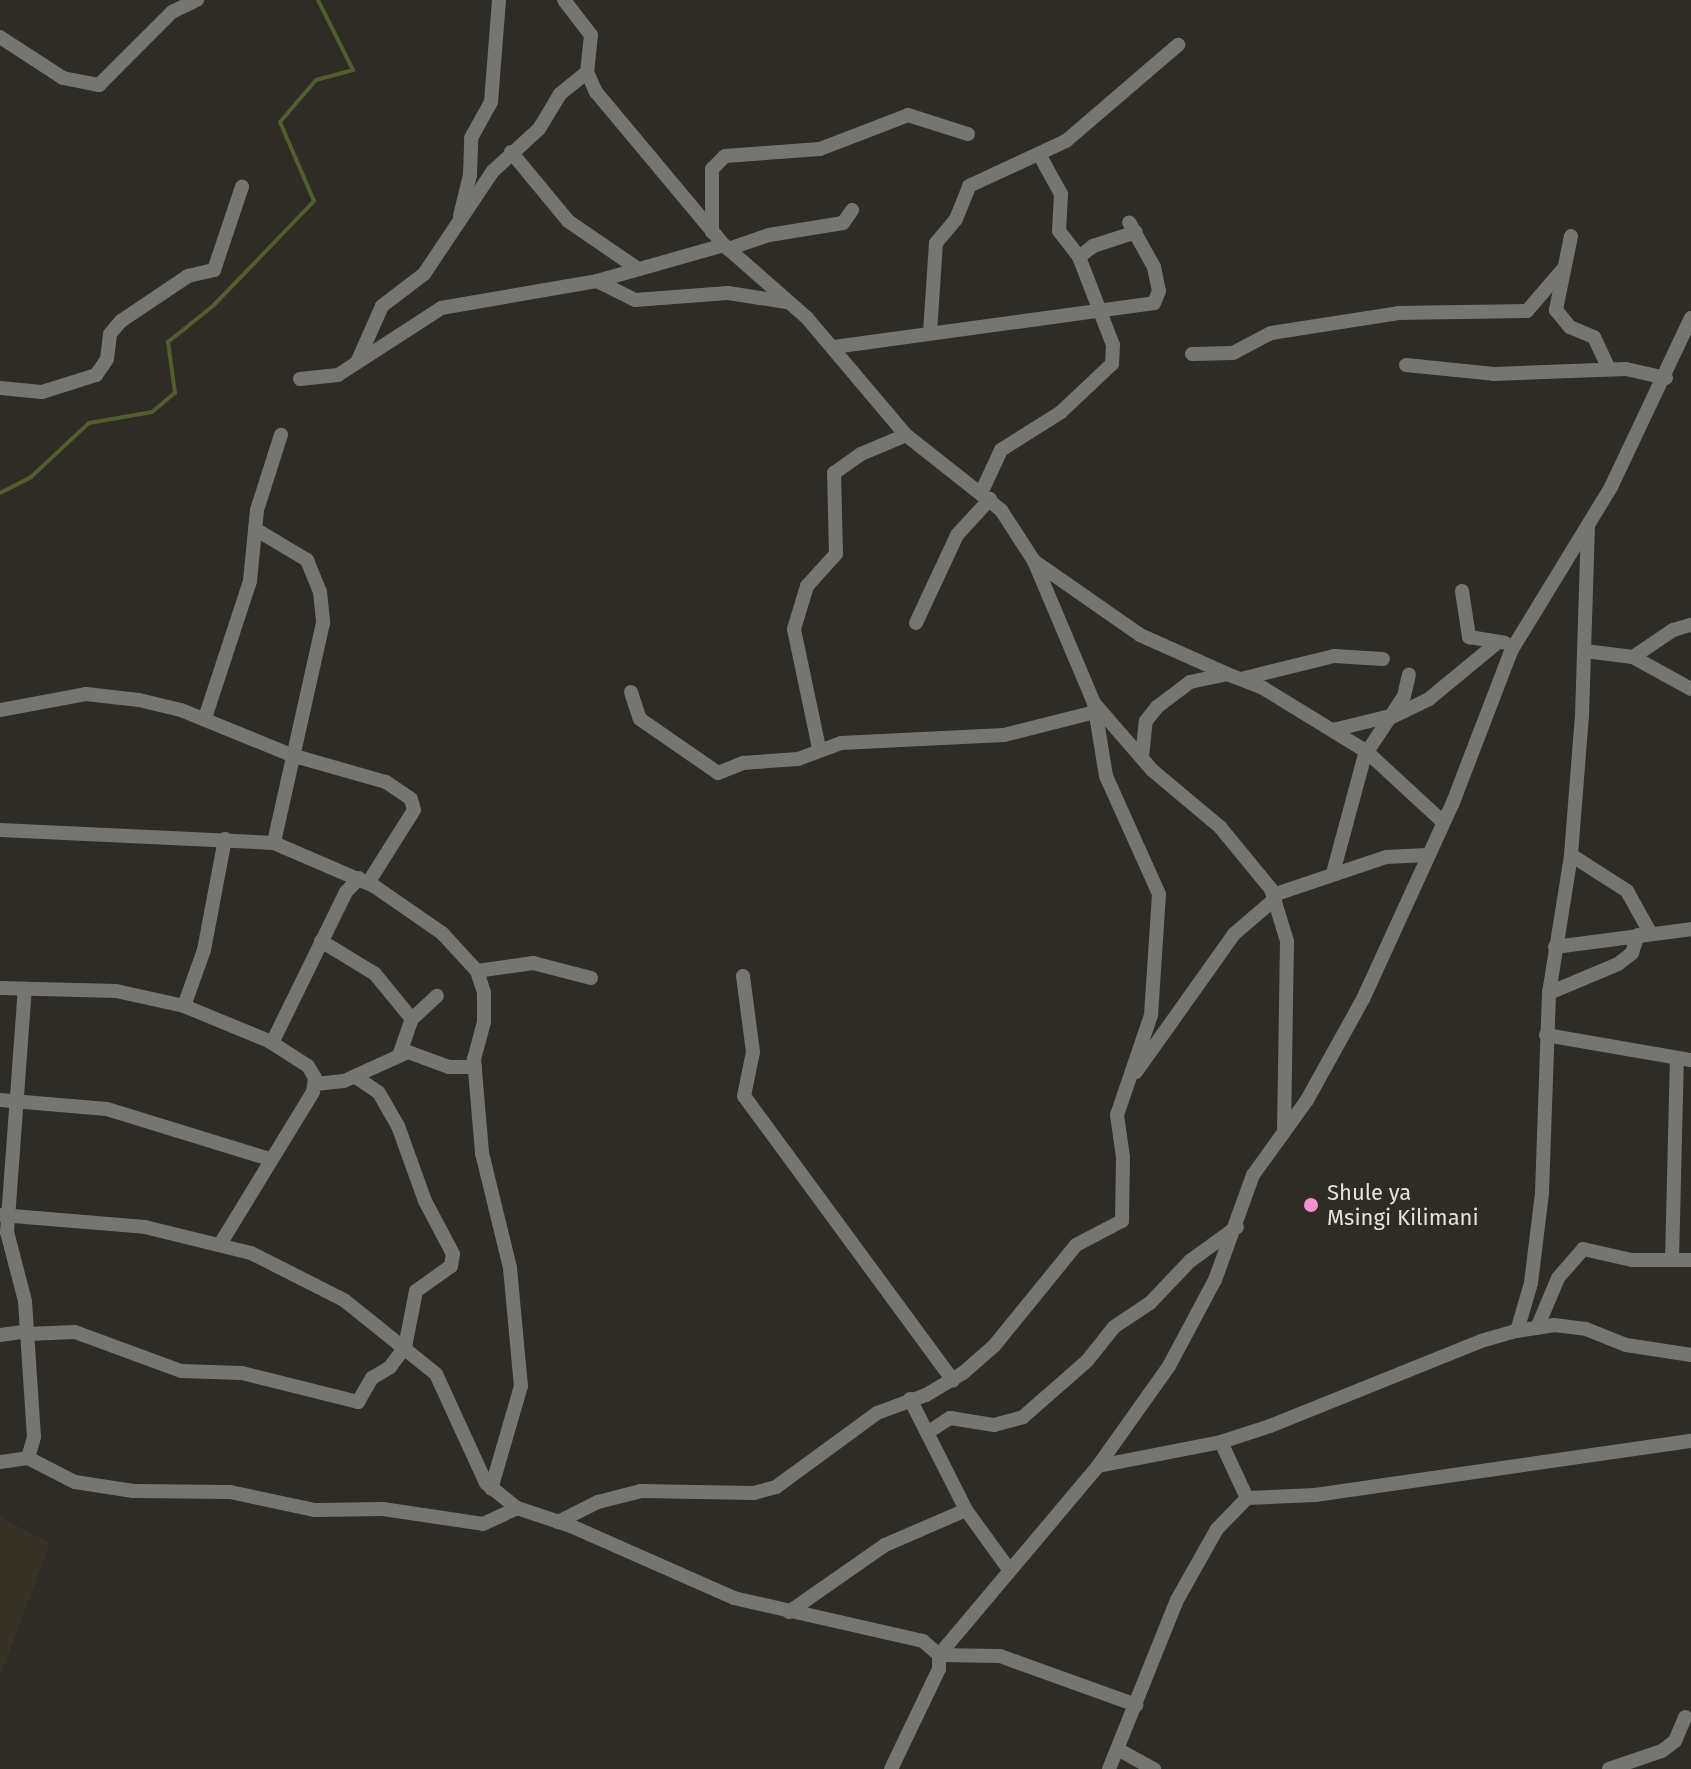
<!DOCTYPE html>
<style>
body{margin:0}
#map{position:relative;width:1691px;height:1769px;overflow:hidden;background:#2f2b25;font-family:"Fira Sans",sans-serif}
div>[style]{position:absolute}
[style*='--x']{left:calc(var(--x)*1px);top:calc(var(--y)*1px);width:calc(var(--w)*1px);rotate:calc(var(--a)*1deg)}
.built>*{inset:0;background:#383125}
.stream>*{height:4px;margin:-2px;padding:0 2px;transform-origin:2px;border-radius:2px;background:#515e2d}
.street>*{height:14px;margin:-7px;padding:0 7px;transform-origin:7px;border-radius:7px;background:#757571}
.dots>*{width:22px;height:22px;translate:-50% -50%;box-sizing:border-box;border:4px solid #2f2b25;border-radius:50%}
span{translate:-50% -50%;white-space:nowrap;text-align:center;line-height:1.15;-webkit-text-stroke:8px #2f2b25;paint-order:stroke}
.poi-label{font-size:22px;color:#e6e3df}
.left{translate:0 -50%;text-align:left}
</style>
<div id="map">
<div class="built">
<div style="clip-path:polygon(0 1517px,50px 1543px,0 1677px)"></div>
</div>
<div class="stream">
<div style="--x:0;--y:493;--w:35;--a:-27"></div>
<div style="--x:31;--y:477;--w:79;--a:-43"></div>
<div style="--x:89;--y:423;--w:64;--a:-9.9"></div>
<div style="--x:152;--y:412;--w:30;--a:-40"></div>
<div style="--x:175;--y:393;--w:51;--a:-97.8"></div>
<div style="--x:168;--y:342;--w:58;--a:-38.7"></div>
<div style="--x:213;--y:306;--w:146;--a:-46.1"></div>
<div style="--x:314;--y:201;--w:86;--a:-113.3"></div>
<div style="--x:280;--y:122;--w:55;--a:-49.4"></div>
<div style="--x:316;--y:80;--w:38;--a:-15"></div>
<div style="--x:353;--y:70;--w:78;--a:-116.6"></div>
</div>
<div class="street">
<div style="--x:564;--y:0;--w:44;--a:52.4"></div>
<div style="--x:591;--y:35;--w:37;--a:96"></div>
<div style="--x:587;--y:72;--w:22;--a:66"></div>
<div style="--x:596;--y:92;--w:199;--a:50.1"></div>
<div style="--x:724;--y:245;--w:111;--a:41.3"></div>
<div style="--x:807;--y:318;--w:153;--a:49.8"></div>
<div style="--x:906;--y:435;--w:121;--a:38.3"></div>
<div style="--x:1001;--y:510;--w:61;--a:57.1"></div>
<div style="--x:1034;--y:561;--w:154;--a:67.1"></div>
<div style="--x:1094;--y:703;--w:89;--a:49.1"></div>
<div style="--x:1152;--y:770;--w:89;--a:40"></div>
<div style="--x:1220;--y:827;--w:80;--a:50.6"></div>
<div style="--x:1271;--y:889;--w:54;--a:72.9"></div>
<div style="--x:1287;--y:941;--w:187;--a:90.9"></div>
<div style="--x:0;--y:37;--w:75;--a:33.1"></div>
<div style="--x:63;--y:78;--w:37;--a:11"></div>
<div style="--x:99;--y:85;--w:103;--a:-45"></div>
<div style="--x:172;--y:12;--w:28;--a:-26"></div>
<div style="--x:511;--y:152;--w:89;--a:50.4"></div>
<div style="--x:568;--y:221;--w:85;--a:34.4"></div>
<div style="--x:1039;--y:154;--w:46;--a:61.2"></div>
<div style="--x:1061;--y:194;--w:37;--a:93"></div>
<div style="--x:1059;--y:231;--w:33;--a:52"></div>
<div style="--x:460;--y:216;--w:42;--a:-76.3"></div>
<div style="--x:470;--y:175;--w:37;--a:-88"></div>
<div style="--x:471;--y:138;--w:41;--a:-60.9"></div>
<div style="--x:491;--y:102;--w:102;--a:-85.5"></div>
<div style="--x:712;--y:232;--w:63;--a:-90"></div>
<div style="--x:712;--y:169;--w:18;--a:-45"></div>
<div style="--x:725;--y:156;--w:95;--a:-4.2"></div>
<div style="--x:820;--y:149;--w:94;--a:-21.1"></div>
<div style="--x:908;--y:115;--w:63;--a:17.6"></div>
<div style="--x:1571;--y:236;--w:76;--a:101.5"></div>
<div style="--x:1556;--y:310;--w:22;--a:51"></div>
<div style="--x:1570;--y:327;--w:26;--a:23"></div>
<div style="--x:1594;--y:337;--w:35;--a:65"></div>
<div style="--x:728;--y:249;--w:43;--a:-18.9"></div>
<div style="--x:769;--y:235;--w:75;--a:-9.2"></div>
<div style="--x:843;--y:223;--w:16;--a:-55"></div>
<div style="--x:597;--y:281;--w:42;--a:26.6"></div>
<div style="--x:635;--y:300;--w:93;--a:-4.3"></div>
<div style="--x:728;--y:293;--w:59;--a:8.8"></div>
<div style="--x:930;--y:333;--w:90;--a:-86.2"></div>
<div style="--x:936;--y:243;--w:31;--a:-50"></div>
<div style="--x:956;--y:219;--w:35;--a:-68"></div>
<div style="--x:969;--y:186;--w:107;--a:-24.9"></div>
<div style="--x:1066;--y:141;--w:148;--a:-40.6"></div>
<div style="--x:834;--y:347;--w:323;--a:-7.8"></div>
<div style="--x:1154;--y:303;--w:13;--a:-67"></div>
<div style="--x:1159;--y:291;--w:25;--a:-102"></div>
<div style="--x:1154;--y:267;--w:51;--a:-119.1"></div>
<div style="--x:1192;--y:354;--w:41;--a:-1.4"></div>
<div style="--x:1233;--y:353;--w:43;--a:-27.8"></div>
<div style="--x:1271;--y:333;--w:129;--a:-8.9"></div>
<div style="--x:1398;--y:313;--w:129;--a:-0.9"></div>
<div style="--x:1527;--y:311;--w:57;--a:-49.3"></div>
<div style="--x:358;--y:360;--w:59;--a:-66"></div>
<div style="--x:382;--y:306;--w:53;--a:-37.3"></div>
<div style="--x:424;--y:274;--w:124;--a:-56.2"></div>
<div style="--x:493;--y:171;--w:62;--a:-42.4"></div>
<div style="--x:539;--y:129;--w:41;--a:-59"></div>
<div style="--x:560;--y:94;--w:35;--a:-39"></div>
<div style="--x:1406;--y:365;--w:88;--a:5.8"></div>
<div style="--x:1494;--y:374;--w:132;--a:-2.2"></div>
<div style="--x:1626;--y:369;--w:41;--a:12.7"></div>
<div style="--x:300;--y:379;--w:38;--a:-6"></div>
<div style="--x:338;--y:375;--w:123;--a:-33"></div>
<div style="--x:441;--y:308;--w:158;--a:-9.8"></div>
<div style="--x:597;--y:281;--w:132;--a:-15.8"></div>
<div style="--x:0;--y:388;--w:42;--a:5.4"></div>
<div style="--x:42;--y:392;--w:57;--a:-17.5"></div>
<div style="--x:96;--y:375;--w:19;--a:-55"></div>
<div style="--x:107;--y:359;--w:25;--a:-83"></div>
<div style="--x:110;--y:334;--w:17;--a:-50"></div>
<div style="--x:121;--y:321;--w:81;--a:-33.9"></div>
<div style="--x:188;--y:276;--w:27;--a:-13"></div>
<div style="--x:214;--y:270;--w:88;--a:-71.4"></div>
<div style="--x:982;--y:491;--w:45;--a:-65.1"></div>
<div style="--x:1001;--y:450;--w:71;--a:-32.3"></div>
<div style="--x:1061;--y:412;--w:70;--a:-43.3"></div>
<div style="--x:1112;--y:364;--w:19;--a:-87"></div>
<div style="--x:1113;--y:345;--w:94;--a:-111.1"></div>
<div style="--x:1079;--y:257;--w:18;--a:-38"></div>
<div style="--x:1093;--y:246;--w:45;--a:-18"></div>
<div style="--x:255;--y:529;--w:61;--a:30.8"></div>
<div style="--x:307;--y:560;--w:35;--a:68"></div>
<div style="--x:320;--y:592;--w:31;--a:84"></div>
<div style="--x:323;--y:623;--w:225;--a:102.6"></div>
<div style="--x:1034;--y:561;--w:129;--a:34.9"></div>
<div style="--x:1140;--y:635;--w:93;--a:24.1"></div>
<div style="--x:1462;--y:591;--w:47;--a:81.3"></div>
<div style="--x:1469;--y:637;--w:36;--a:9"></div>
<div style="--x:916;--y:623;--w:97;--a:-65"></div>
<div style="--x:957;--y:535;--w:49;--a:-47.5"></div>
<div style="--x:1585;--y:651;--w:48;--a:7.1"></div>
<div style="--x:1633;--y:657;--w:66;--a:28.9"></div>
<div style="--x:1633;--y:657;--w:48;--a:-34"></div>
<div style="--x:1673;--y:630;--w:19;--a:-16"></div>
<div style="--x:1241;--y:679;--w:96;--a:-13.9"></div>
<div style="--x:1334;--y:656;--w:49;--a:3.5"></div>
<div style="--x:631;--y:692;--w:28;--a:72"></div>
<div style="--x:640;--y:719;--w:95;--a:34.7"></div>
<div style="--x:718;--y:773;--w:27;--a:-22"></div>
<div style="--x:743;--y:763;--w:55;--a:-4.2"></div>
<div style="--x:798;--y:759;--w:46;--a:-20.4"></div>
<div style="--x:841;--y:743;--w:163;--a:-2.8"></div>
<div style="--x:1004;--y:735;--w:94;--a:-14.2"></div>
<div style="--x:0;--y:710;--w:87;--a:-10.5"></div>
<div style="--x:86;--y:694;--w:53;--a:6.5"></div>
<div style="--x:139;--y:700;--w:43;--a:13.4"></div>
<div style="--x:181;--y:710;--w:119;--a:22.2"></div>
<div style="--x:291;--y:755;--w:99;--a:15.9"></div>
<div style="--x:386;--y:782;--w:30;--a:34"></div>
<div style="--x:411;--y:799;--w:11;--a:75"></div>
<div style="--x:414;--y:810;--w:86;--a:122.2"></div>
<div style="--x:205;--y:718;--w:144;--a:-71.8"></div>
<div style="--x:250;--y:581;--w:71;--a:-84.4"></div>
<div style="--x:257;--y:510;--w:79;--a:-72.3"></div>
<div style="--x:1388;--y:719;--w:46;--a:-26"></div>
<div style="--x:1429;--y:699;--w:89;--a:-39.6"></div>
<div style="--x:1333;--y:730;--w:59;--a:-13.8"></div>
<div style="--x:819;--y:748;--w:122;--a:-101.9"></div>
<div style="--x:794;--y:629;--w:45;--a:-73.2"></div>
<div style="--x:807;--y:586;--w:43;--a:-47.8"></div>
<div style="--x:836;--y:554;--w:81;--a:-91.4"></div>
<div style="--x:834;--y:473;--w:33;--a:-35"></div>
<div style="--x:861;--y:454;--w:49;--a:-22.9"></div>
<div style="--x:1367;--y:752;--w:67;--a:-56.5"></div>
<div style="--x:1404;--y:696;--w:22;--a:-77"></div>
<div style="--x:1142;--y:757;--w:36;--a:-84"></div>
<div style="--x:1146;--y:721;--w:18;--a:-52"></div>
<div style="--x:1157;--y:707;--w:41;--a:-37.1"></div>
<div style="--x:1190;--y:682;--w:38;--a:-12"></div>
<div style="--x:1227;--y:674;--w:39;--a:21"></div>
<div style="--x:1263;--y:688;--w:121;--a:31.5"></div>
<div style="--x:1366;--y:751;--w:105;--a:42.7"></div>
<div style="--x:0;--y:830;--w:274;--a:2.7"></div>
<div style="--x:274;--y:843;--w:109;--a:23.3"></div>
<div style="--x:374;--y:886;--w:83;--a:34.7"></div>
<div style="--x:442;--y:933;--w:52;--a:47.4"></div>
<div style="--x:477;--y:971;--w:22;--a:72"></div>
<div style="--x:484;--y:992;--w:30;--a:90"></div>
<div style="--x:484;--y:1022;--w:38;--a:105"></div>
<div style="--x:474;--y:1059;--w:94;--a:85.1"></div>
<div style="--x:482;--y:1153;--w:118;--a:76.3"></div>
<div style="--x:510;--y:1268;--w:119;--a:84.7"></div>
<div style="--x:521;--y:1386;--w:107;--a:106.2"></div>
<div style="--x:1571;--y:855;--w:67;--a:32.7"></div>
<div style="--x:1627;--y:891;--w:49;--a:60.8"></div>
<div style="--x:1333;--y:873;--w:126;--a:-74.9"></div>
<div style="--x:1273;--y:895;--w:119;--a:-18.6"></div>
<div style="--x:1386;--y:857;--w:41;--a:-2.8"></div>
<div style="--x:321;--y:941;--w:63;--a:31.4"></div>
<div style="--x:375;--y:974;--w:58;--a:50.6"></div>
<div style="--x:1555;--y:947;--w:137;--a:-7.5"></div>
<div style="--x:477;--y:971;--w:57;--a:-8.1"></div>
<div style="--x:533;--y:963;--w:60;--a:14.5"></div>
<div style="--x:743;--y:976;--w:77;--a:82.5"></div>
<div style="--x:753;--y:1052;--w:45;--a:101.6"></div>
<div style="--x:744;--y:1096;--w:353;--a:53.7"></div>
<div style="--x:0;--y:988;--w:116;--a:1.5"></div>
<div style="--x:116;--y:991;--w:70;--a:12.4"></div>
<div style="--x:184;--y:1006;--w:92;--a:22.4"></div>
<div style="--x:269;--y:1041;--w:46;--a:32.7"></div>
<div style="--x:308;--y:1066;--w:14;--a:60"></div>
<div style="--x:315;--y:1078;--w:14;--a:98"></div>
<div style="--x:313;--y:1092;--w:177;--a:121.4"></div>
<div style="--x:1549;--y:993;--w:75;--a:-22.8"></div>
<div style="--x:1618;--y:964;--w:18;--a:-38"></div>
<div style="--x:1632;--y:953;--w:19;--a:-72"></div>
<div style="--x:184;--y:1006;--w:59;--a:-70.3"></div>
<div style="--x:204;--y:950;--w:113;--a:-79.3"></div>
<div style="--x:1546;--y:1035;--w:147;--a:9.8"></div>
<div style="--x:272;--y:1043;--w:168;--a:-63.9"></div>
<div style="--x:346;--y:892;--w:19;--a:-47"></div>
<div style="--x:400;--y:1053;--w:36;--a:-71"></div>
<div style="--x:412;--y:1019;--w:34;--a:-43"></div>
<div style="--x:1136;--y:1072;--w:169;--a:-54.6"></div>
<div style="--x:1234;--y:934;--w:54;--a:-40.5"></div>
<div style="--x:315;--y:1084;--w:29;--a:-6"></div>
<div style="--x:344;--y:1081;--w:70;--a:-24.4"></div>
<div style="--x:408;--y:1052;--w:44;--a:20.1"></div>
<div style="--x:449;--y:1067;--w:26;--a:0"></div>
<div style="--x:0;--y:1100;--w:107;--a:4.8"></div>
<div style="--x:107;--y:1109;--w:170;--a:17.1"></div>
<div style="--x:0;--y:1215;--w:145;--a:4.7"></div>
<div style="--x:145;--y:1227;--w:109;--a:13.8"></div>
<div style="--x:251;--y:1253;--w:104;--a:26.8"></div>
<div style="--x:344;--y:1300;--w:118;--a:38.8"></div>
<div style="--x:436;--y:1374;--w:120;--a:65.4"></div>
<div style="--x:486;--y:1483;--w:40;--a:39"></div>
<div style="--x:517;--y:1508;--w:57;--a:18.4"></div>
<div style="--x:571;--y:1526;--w:178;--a:23.8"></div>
<div style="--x:734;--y:1598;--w:194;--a:12.8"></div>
<div style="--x:923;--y:1641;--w:21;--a:41"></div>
<div style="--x:939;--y:1655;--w:14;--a:90"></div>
<div style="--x:939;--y:1669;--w:111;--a:115.6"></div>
<div style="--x:1672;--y:1260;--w:202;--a:-88.6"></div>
<div style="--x:1537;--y:1328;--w:54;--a:-67.2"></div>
<div style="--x:1558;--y:1278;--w:38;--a:-49"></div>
<div style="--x:1583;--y:1249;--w:50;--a:12.7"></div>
<div style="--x:1632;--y:1260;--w:59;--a:0"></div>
<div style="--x:1517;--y:1331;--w:50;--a:-73.7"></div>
<div style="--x:1531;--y:1283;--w:91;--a:-83"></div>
<div style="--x:1542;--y:1193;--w:200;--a:-88"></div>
<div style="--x:1549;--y:993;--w:140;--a:-80.9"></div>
<div style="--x:1571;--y:855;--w:139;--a:-85.5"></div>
<div style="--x:1582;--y:716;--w:187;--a:-88.2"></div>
<div style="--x:28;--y:1334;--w:47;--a:-2.4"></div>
<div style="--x:75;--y:1332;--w:113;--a:20.2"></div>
<div style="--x:181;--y:1371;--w:61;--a:1.9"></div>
<div style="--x:242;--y:1373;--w:120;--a:14"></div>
<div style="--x:358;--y:1402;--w:28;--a:-60"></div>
<div style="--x:372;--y:1378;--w:21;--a:-31"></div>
<div style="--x:390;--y:1367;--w:25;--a:-53"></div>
<div style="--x:405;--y:1347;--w:57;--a:-78.9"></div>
<div style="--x:416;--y:1291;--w:43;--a:-35.5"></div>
<div style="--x:451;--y:1266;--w:12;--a:-81"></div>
<div style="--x:453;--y:1254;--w:60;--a:-117.8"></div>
<div style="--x:425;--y:1201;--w:80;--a:-109.8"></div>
<div style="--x:398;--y:1126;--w:39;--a:-120"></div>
<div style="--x:378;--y:1092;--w:27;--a:-146"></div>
<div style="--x:0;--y:1335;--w:28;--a:-8"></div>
<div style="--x:910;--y:1399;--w:124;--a:63.2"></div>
<div style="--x:966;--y:1510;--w:72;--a:54.1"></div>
<div style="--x:930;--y:1431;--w:24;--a:-33"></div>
<div style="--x:950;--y:1418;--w:45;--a:9"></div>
<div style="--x:994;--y:1425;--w:30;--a:-15"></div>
<div style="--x:1023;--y:1417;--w:85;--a:-41.2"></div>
<div style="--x:1087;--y:1361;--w:43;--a:-51.5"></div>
<div style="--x:1114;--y:1327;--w:43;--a:-33.7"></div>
<div style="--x:1150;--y:1303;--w:58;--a:-46.4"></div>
<div style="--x:1190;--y:1261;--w:58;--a:-35.9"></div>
<div style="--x:1221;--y:1442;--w:62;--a:65.1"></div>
<div style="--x:28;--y:1458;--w:53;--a:27.1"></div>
<div style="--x:75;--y:1482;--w:59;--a:8.8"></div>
<div style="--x:133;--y:1491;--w:97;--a:0.6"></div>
<div style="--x:230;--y:1492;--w:87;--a:12"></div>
<div style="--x:315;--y:1510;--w:68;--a:-0.8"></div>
<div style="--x:383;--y:1509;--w:101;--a:8.5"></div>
<div style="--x:483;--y:1524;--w:38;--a:-25"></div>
<div style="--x:0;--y:1462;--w:28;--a:-8"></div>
<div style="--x:28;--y:1458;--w:22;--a:-74"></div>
<div style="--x:34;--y:1437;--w:136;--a:-93.8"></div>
<div style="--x:25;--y:1301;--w:71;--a:-104.6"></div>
<div style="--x:7;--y:1232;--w:244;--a:-85.8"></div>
<div style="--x:1098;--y:1466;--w:125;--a:-11"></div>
<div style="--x:1221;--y:1442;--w:52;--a:-18.1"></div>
<div style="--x:1270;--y:1426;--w:227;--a:-21.9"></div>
<div style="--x:1481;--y:1341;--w:37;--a:-16"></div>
<div style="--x:1517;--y:1331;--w:37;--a:-9"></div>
<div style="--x:1554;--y:1325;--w:32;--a:7"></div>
<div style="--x:1586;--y:1329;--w:43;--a:21.8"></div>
<div style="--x:1626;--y:1345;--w:66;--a:8.7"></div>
<div style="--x:558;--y:1522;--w:45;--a:-26.6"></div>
<div style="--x:598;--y:1502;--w:44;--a:-14.3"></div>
<div style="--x:641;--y:1491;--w:113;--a:1"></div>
<div style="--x:754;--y:1493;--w:23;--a:-15"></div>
<div style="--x:776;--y:1487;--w:125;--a:-36.2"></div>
<div style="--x:877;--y:1413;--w:52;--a:-20.2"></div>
<div style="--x:926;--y:1395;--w:43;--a:-30.7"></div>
<div style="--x:963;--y:1373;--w:41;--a:-41.1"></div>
<div style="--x:994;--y:1346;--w:130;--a:-50.9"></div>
<div style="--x:1076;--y:1245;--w:52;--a:-27.6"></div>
<div style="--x:1122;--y:1221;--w:64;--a:-89.1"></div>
<div style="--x:1123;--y:1157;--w:42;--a:-98.1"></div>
<div style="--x:1117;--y:1115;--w:106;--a:-71.2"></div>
<div style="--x:1151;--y:1015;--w:121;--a:-86.2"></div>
<div style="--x:1159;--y:894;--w:129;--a:-114.2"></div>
<div style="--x:1106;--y:776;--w:74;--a:-99.3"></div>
<div style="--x:789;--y:1612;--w:117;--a:-34.9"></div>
<div style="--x:885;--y:1545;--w:88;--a:-23.4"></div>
<div style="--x:939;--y:1655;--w:247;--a:-49.9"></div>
<div style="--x:1098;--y:1466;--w:123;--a:-54.6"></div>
<div style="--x:1169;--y:1366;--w:98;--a:-61.9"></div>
<div style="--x:1215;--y:1280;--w:112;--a:-70.1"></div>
<div style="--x:1253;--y:1175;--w:92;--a:-54.2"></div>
<div style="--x:1307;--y:1100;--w:115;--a:-61"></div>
<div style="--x:1363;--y:999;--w:213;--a:-65.4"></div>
<div style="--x:1452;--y:805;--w:165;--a:-69"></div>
<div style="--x:1511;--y:651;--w:192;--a:-58.6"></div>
<div style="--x:1611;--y:487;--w:187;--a:-64.7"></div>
<div style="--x:939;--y:1655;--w:61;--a:0.9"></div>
<div style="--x:1000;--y:1656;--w:145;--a:19.8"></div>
<div style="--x:1121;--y:1751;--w:38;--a:29"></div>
<div style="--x:1109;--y:1769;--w:182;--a:-68.1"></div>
<div style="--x:1177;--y:1600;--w:81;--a:-60.6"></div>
<div style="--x:1217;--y:1529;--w:43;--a:-45.9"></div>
<div style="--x:1247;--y:1498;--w:68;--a:-2.5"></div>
<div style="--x:1315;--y:1495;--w:380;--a:-8.2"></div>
<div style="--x:1609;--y:1769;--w:56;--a:-18.8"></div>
<div style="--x:1662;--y:1751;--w:16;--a:-38"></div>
<div style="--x:1675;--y:1741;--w:26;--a:-67"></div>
</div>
<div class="dots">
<div style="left:1311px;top:1205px;background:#f690d0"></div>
</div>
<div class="poi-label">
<span class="left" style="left:1327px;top:1205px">Shule ya<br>Msingi Kilimani</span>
</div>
</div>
